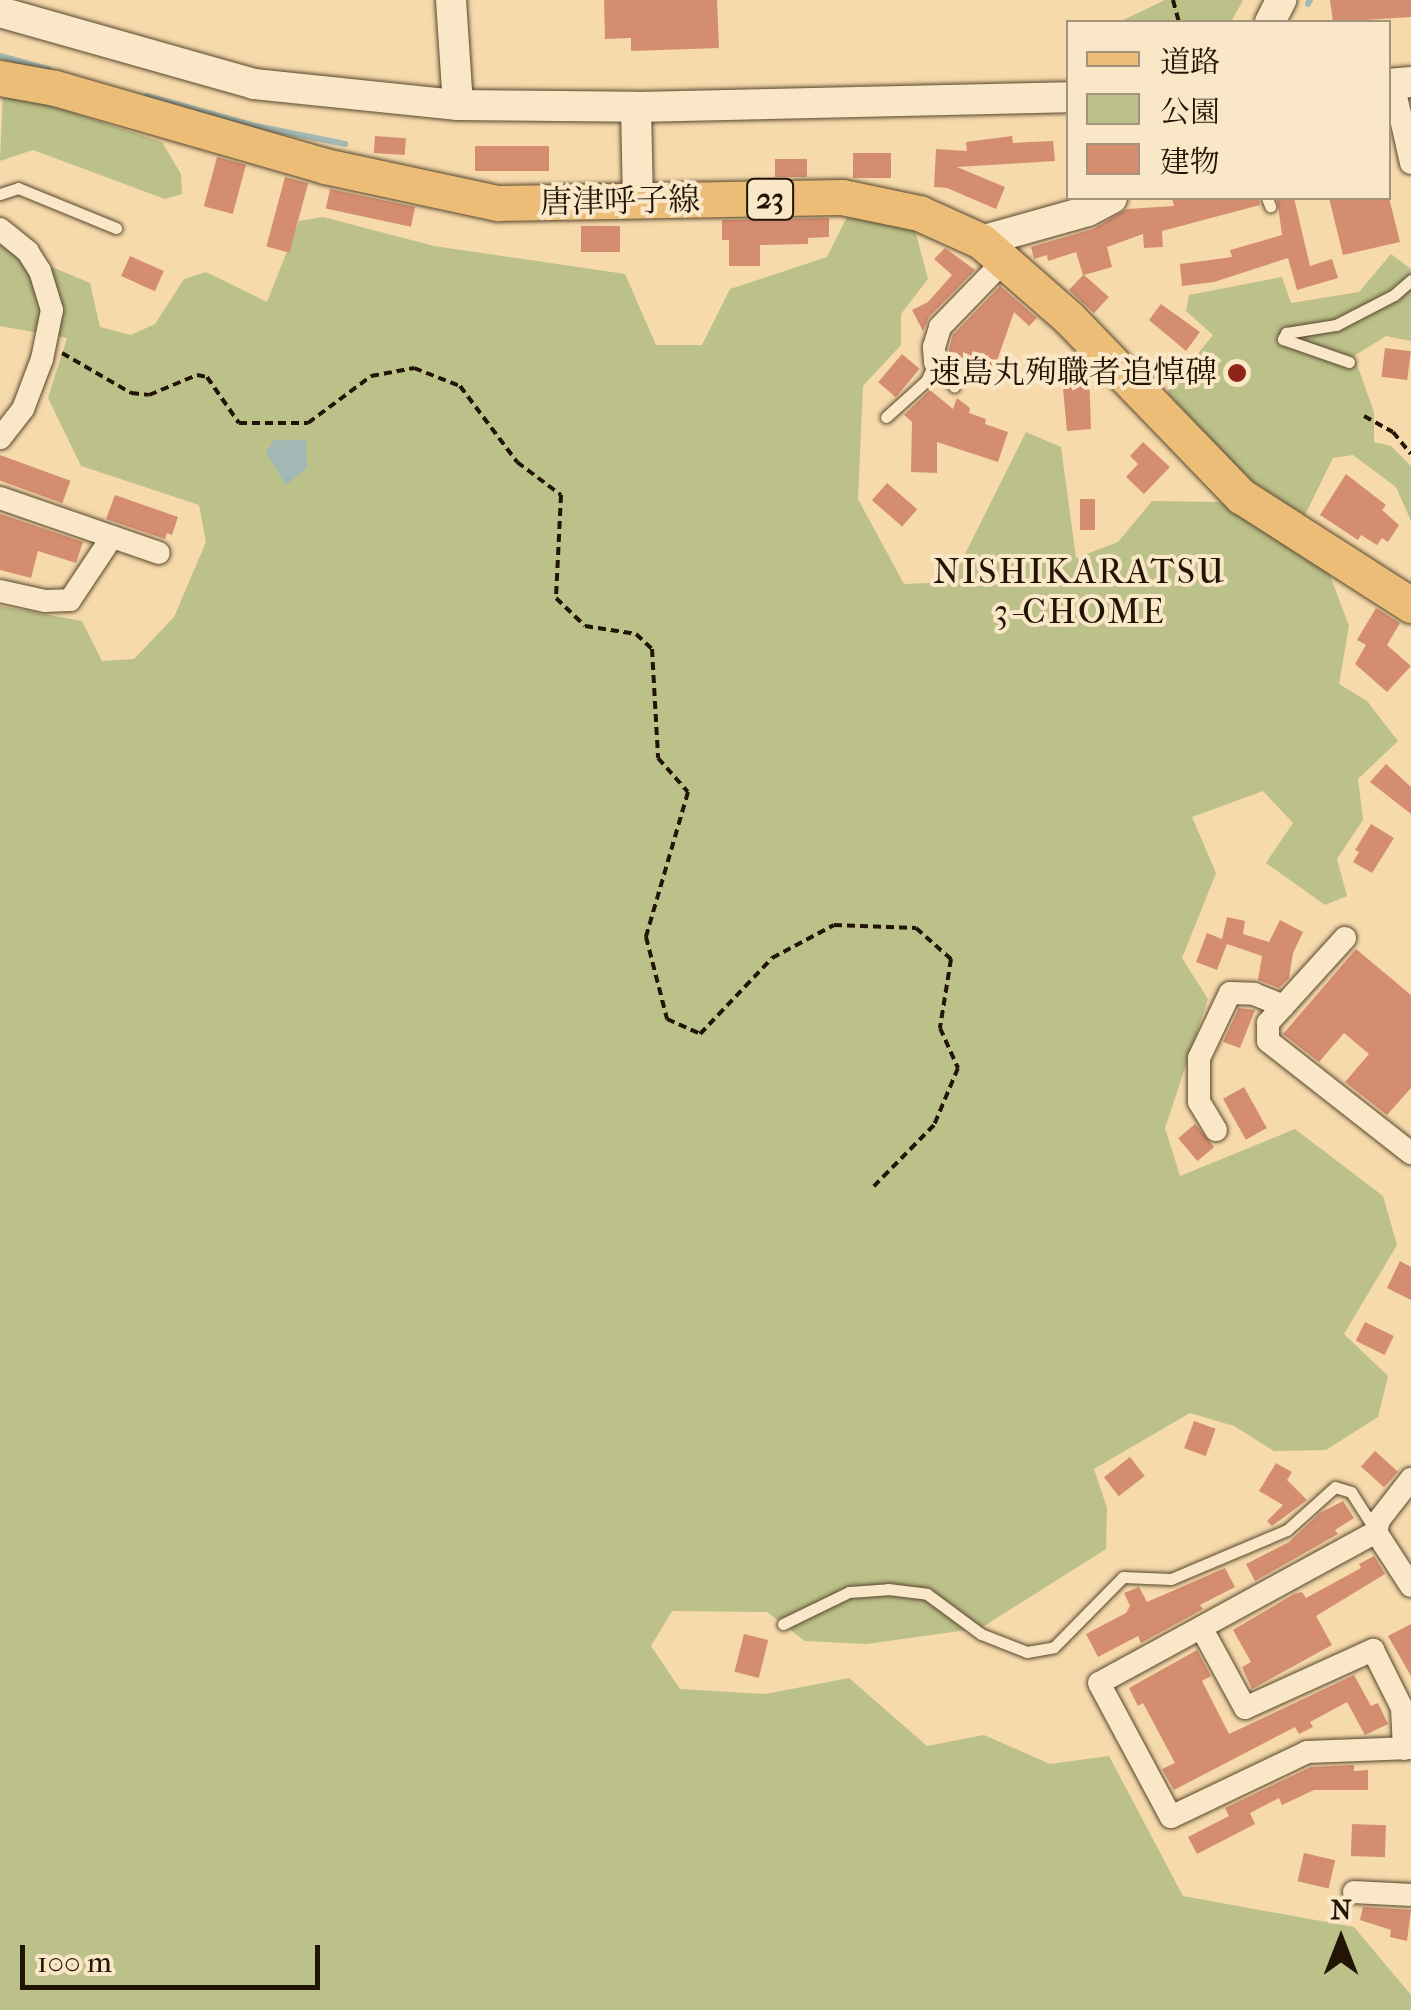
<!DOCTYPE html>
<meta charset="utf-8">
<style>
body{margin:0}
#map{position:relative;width:1411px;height:2010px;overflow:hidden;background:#f6daab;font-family:"IM FELL French Canon","Noto Serif JP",serif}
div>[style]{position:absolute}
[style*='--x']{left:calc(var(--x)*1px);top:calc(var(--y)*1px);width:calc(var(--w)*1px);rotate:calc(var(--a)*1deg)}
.green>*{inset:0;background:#bcc089}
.water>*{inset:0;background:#a1b8b4}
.stream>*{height:6px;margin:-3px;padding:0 3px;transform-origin:3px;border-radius:3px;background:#a1b8b4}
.building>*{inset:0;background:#d58d70;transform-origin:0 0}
.path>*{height:4px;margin-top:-2px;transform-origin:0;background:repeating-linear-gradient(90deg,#221505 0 8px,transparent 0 13px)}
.roads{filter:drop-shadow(0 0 2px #57462e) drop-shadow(0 0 2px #57462e)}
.lane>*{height:11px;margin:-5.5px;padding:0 5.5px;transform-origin:5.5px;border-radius:5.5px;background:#f9e7c8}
.street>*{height:22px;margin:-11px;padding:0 11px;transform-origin:11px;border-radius:11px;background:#f9e7c8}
.secondary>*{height:30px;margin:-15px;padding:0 15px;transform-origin:15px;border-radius:15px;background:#f9e7c8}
.primary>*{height:35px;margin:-17.5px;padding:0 17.5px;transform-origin:17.5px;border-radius:17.5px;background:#ebbd76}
.dots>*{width:28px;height:28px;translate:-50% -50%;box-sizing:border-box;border:5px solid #f9e7c8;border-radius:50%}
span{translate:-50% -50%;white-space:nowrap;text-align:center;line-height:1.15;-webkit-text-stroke:8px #f9e7c8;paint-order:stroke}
.shield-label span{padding:2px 8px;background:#f9e7c8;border:2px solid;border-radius:8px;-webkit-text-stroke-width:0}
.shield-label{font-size:30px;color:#221505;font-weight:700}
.street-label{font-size:32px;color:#221505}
.poi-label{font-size:32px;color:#221505}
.right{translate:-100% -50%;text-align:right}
.neighbourhood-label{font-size:35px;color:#221505;letter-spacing:2.5px}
.legend{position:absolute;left:1066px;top:20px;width:325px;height:180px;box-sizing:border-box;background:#f9e7c8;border:2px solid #a3937a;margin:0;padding:12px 18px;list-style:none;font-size:30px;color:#221505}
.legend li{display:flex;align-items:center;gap:20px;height:50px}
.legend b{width:50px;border:2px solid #a3937a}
.north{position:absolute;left:1291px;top:1890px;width:100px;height:100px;-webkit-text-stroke:8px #f9e7c8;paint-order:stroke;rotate:0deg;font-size:28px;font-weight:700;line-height:40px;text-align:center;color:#221505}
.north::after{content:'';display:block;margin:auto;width:35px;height:45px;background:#221505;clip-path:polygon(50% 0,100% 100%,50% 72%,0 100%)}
.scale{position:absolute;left:20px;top:1945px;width:300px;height:45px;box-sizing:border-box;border:5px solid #221505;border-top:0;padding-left:12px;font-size:30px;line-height:35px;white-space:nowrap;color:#221505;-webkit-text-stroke:8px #f9e7c8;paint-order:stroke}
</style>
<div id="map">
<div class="green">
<div style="clip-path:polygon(1165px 0,1243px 0,1231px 22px,1119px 22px)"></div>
<div style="clip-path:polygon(3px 90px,162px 142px,181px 174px,182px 194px,165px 199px,33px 150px,0 161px)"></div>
<div style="clip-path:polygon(323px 217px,434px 246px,625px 274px,656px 345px,702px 345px,730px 289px,827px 257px,847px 217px,915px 230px,928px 279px,901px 314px,901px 345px,863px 386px,858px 499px,904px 584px,951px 582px,1026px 432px,1061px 447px,1076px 558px,1118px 542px,1152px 501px,1220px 502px,1329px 573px,1349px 626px,1339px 684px,1367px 701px,1398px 741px,1358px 779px,1363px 820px,1337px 859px,1347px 896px,1325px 905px,1266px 863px,1293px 823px,1263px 791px,1192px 817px,1216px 873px,1182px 958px,1208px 999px,1165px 1128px,1180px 1176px,1295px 1129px,1383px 1196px,1397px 1245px,1344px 1334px,1388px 1376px,1378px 1417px,1326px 1450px,1274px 1451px,1234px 1426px,1190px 1413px,1094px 1469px,1107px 1508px,1106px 1549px,981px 1628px,867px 1644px,805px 1641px,767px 1612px,672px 1611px,651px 1646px,680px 1689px,765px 1694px,849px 1678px,927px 1746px,984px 1735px,1050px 1764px,1109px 1756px,1183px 1896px,1354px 1927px,1411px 1995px,1411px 2010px,0 2010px,0 606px,82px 621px,102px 661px,134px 659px,174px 617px,206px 542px,199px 505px,81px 466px,48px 398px,67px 338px,0 326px,0 245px,90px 283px,100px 327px,131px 335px,155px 324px,184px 279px,206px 272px,267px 302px,299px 221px)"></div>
<div style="clip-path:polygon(1391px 254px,1411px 269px,1411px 341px,1386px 336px,1354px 356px,1374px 412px,1374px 442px,1391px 446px,1411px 466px,1411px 521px,1396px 487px,1353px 455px,1333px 458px,1305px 515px,1242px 475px,1167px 392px,1213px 335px,1186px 311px,1189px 295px,1282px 277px,1291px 303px,1359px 292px)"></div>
</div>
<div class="water">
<div style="clip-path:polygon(274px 440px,306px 440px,307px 468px,286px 485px,266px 453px)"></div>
</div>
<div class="stream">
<div style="--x:1308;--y:4;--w:4;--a:-63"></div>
<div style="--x:0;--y:56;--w:50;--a:15.2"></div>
<div style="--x:147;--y:96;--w:113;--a:15.4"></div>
<div style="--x:256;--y:126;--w:91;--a:11.4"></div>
</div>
<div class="building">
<div style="clip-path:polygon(604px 0,717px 0,719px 48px,631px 51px,631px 38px,605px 39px)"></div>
<div style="clip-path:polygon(1330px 0,1411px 0,1411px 17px,1333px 22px)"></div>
<div style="left:375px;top:136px;width:31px;height:17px;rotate:4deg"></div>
<div style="clip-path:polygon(1012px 136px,1013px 143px,1053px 141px,1055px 161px,957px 167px,1005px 187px,996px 209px,947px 188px,934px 187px,936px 149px,967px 151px,966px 142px)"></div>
<div style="left:475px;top:146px;width:74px;height:25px"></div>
<div style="left:853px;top:153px;width:38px;height:25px"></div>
<div style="left:217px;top:157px;width:30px;height:51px;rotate:15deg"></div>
<div style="left:775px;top:159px;width:32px;height:18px"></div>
<div style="left:285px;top:177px;width:24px;height:72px;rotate:15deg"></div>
<div style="left:330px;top:189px;width:87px;height:20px;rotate:12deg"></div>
<div style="clip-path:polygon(1172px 198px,1258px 198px,1260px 205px,1162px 231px,1163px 247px,1144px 248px,1143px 234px,1107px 247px,1112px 267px,1084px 275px,1109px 297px,1094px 313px,1069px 290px,1083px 275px,1076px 252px,1048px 261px,1047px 255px,1034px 259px,1031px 247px,1093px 229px,1127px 209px,1174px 206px)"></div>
<div style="clip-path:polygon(1277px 198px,1294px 198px,1310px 266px,1332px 259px,1338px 278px,1297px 290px,1288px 258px,1214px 282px,1182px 286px,1180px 264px,1232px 257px,1230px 250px,1282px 235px)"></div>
<div style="clip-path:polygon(1329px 198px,1389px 198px,1400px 242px,1343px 255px)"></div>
<div style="clip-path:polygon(829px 218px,829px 237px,808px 238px,808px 244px,760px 245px,760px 266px,729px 266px,729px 240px,722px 240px,722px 220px)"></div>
<div style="left:581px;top:226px;width:39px;height:26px"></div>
<div style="clip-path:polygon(945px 248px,975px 270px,929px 317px,923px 331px,912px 310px,928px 302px,952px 275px,934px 259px)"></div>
<div style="left:130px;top:256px;width:37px;height:22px;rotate:24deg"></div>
<div style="clip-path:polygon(1000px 286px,1037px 318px,1029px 326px,1014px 312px,992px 375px,950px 356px,949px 349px,953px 335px)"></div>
<div style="clip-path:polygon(1161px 304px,1200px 332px,1186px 351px,1149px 320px)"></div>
<div style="left:1385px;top:348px;width:26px;height:29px;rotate:7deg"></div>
<div style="left:902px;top:354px;width:23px;height:37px;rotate:40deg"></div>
<div style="clip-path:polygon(1069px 373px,1089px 373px,1091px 429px,1067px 431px,1063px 389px,1069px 389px)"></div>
<div style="clip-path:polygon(930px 390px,953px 409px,957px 398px,970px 408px,969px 413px,986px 419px,985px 424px,1008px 432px,998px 462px,937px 442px,937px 473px,911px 472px,912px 422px,904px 415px)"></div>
<div style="clip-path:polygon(1143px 442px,1170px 467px,1144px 494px,1126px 477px,1138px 464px,1130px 456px)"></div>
<div style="left:0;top:455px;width:75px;height:24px;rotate:20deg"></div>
<div style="clip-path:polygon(1346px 474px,1386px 505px,1382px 510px,1399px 525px,1388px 542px,1382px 538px,1377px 545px,1361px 535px,1358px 540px,1320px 515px)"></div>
<div style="left:887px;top:483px;width:40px;height:23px;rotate:41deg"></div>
<div style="clip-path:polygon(115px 495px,178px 517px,172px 535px,167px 533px,165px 539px,106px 519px)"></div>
<div style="left:1080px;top:499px;width:15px;height:31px"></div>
<div style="clip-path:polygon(0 514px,83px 542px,76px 563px,38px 551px,31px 578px,0 570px)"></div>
<div style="clip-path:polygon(1376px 608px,1400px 623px,1387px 645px,1411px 666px,1387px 692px,1355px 664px,1366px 645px,1357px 640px)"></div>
<div style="clip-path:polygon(1386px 764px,1411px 787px,1411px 814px,1370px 782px)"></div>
<div style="clip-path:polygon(1371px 824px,1394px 838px,1372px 873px,1353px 862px,1359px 852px,1355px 850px)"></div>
<div style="clip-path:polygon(1227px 917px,1245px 921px,1243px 934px,1269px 942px,1280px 920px,1303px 932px,1293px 953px,1289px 978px,1279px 988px,1258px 980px,1262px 956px,1227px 944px,1217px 970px,1196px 962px,1207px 933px,1222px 939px)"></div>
<div style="clip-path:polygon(1356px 949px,1411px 995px,1411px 1088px,1387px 1115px,1345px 1082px,1369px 1054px,1344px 1033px,1319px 1062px,1283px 1034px)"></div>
<div style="clip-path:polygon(1239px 1008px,1255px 1010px,1240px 1048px,1223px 1042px)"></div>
<div style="left:1244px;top:1087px;width:47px;height:24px;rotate:61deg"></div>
<div style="left:1195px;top:1124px;width:30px;height:22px;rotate:50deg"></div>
<div style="clip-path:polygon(1400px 1261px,1411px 1267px,1411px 1300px,1387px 1288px)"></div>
<div style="left:1365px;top:1322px;width:32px;height:21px;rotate:26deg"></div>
<div style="left:1194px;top:1421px;width:23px;height:29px;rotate:20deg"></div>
<div style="left:1375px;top:1451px;width:31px;height:21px;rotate:42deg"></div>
<div style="left:1130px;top:1457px;width:24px;height:33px;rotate:52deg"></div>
<div style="clip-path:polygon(1276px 1463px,1292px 1472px,1287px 1480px,1307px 1500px,1272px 1526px,1267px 1521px,1283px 1505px,1259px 1491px)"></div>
<div style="clip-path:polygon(1343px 1501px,1354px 1518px,1335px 1530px,1338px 1534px,1255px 1581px,1246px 1564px,1289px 1542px,1320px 1513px)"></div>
<div style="clip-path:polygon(1374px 1556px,1385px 1574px,1316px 1616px,1332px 1645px,1252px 1689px,1242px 1667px,1251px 1662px,1233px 1630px,1294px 1594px,1302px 1592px,1306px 1598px,1361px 1568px,1359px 1564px)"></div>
<div style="clip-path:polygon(1225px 1568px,1235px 1587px,1200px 1605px,1203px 1609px,1141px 1643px,1138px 1636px,1098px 1657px,1086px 1634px,1126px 1613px,1130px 1606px,1124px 1593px,1139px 1587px,1147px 1602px)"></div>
<div style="clip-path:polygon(1411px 1624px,1411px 1676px,1388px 1636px)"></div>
<div style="left:744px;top:1634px;width:25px;height:39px;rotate:14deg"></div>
<div style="clip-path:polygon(1197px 1650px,1211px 1676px,1202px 1681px,1229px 1734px,1354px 1675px,1371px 1706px,1378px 1703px,1388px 1724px,1365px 1735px,1347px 1702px,1310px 1722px,1313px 1727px,1299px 1734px,1295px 1727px,1174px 1790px,1162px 1769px,1175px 1763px,1143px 1703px,1138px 1706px,1129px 1688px)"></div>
<div style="clip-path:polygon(1354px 1765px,1354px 1771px,1368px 1770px,1368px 1790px,1314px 1790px,1282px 1805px,1279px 1798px,1250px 1813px,1255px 1824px,1197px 1854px,1188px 1837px,1229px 1816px,1225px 1808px,1311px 1767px)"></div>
<div style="left:1352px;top:1824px;width:34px;height:32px;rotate:2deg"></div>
<div style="left:1304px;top:1853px;width:32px;height:29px;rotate:13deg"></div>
<div style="clip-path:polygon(1363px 1907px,1411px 1910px,1407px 1941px,1390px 1937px,1391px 1930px,1360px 1920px)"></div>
</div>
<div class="path">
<div style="--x:1173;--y:0;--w:23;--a:75"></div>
<div style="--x:62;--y:353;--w:80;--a:30.1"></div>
<div style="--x:131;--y:393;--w:18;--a:6"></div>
<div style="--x:149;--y:395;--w:52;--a:-22.6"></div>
<div style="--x:197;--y:375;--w:10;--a:11"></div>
<div style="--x:207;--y:377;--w:56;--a:55.2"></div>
<div style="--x:239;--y:423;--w:69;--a:0"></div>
<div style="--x:308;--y:423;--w:79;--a:-36.7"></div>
<div style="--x:371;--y:376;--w:44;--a:-10.5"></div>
<div style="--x:414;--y:368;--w:49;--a:21.4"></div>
<div style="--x:460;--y:386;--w:95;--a:53.1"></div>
<div style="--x:517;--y:462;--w:55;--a:36.9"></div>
<div style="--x:561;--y:495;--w:103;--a:92.8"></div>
<div style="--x:556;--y:598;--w:40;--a:44"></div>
<div style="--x:585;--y:626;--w:52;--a:8.9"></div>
<div style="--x:636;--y:634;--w:22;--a:43"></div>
<div style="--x:652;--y:649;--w:109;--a:86.8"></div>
<div style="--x:658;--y:758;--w:45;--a:48.6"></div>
<div style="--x:688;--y:792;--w:151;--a:106.2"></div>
<div style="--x:646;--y:937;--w:85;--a:75.6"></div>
<div style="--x:667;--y:1019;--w:36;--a:24"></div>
<div style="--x:700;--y:1034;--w:105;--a:-46.5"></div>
<div style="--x:772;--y:958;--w:70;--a:-28"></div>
<div style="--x:834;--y:925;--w:82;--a:2.1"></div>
<div style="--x:916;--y:928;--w:47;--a:41.5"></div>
<div style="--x:951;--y:959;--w:70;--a:99.1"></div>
<div style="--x:940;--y:1028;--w:44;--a:65.8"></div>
<div style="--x:958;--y:1068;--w:62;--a:112.8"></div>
<div style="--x:934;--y:1125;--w:86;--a:134.5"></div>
<div style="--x:1364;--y:416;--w:33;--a:29"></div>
<div style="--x:1393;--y:432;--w:28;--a:51"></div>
</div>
<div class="roads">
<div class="lane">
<div style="--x:0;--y:194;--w:19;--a:-18"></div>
<div style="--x:18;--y:188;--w:106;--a:22.2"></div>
<div style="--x:1267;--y:198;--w:9;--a:69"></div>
<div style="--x:1349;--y:362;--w:70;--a:-160.8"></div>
<div style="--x:1283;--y:339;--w:7;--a:-63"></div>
<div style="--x:1286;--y:333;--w:51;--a:-9.1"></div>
<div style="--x:1336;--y:325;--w:65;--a:-27.3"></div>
<div style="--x:1394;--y:295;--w:23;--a:-41"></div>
<div style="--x:886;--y:417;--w:54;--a:-42"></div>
<div style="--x:926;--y:381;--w:21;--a:-65"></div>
<div style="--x:935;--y:362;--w:31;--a:52"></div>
<div style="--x:783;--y:1624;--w:73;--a:-25.9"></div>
<div style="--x:849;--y:1592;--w:39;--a:-4"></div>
<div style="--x:888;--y:1589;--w:39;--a:7"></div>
<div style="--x:927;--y:1594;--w:67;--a:36.5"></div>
<div style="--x:981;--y:1634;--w:49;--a:21.4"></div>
<div style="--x:1027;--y:1652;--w:27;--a:-10"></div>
<div style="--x:1054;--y:1647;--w:98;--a:-45.4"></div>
<div style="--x:1123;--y:1577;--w:48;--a:2.4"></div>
<div style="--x:1171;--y:1579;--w:105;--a:-22.9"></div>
<div style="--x:1268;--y:1538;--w:21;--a:-23"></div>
<div style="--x:1287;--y:1530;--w:64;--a:-41.9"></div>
<div style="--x:1335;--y:1487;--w:17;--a:17"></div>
<div style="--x:1351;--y:1492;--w:43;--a:57.4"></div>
</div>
<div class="street">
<div style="--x:1393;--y:83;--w:82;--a:77.3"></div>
<div style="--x:0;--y:229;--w:36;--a:39"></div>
<div style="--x:28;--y:252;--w:22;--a:58"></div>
<div style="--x:40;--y:271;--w:41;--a:72.9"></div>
<div style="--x:52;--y:310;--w:50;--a:101.5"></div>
<div style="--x:42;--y:359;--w:53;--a:110.8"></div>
<div style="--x:23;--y:409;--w:37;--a:128"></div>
<div style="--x:935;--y:362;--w:15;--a:-94"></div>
<div style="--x:934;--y:347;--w:21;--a:-73"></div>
<div style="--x:940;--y:327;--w:92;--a:-45.9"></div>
<div style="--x:0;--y:498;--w:168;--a:19.1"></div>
<div style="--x:0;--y:591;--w:46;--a:12.5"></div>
<div style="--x:45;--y:601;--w:25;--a:-2"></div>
<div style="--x:70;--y:600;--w:76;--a:-56.3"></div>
<div style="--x:1345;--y:938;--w:115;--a:132.2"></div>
<div style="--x:1268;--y:1023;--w:18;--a:90"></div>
<div style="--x:1268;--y:1041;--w:182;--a:38.1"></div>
<div style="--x:1216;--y:1130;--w:33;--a:-121"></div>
<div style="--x:1199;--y:1102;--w:44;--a:-90"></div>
<div style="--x:1199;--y:1058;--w:72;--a:-64.5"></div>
<div style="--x:1230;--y:993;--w:24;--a:2"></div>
<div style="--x:1254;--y:994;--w:32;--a:22"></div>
<div style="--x:1411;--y:1479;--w:52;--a:128"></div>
<div style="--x:1379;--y:1520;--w:12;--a:104"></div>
<div style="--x:1376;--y:1532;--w:315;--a:151.4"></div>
<div style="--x:1099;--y:1683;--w:152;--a:61.8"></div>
<div style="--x:1171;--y:1817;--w:151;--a:-25.5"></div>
<div style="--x:1307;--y:1752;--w:104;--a:-2.2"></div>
<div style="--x:1376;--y:1532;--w:64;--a:57.1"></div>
<div style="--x:1202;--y:1629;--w:90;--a:61.4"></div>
<div style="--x:1245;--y:1708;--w:141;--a:-24.4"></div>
<div style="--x:1373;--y:1650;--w:65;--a:63.4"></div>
<div style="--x:1402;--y:1708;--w:41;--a:87.2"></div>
<div style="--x:1354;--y:1892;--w:57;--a:3"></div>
</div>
<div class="secondary">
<div style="--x:451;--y:0;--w:105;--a:86.2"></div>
<div style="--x:0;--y:12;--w:264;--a:15.8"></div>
<div style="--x:254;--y:84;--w:205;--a:5.9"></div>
<div style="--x:458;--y:105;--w:178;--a:0.6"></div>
<div style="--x:636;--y:107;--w:432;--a:-1.3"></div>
<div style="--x:1270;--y:22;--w:25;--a:-63"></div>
<div style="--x:1388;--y:84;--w:23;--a:-5"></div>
<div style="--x:636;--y:107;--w:95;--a:88.8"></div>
<div style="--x:981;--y:241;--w:111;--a:-15.7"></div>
<div style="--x:1088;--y:211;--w:27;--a:-28"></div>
</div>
<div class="primary">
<div style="--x:0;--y:78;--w:56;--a:10.3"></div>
<div style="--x:55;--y:88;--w:281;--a:16.1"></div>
<div style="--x:325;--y:166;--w:177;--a:12.1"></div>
<div style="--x:498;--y:203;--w:344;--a:-1"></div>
<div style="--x:842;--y:197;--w:79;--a:11.7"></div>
<div style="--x:919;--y:213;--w:68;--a:24.3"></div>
<div style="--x:981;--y:241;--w:30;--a:41"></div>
<div style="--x:1004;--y:261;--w:86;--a:41.2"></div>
<div style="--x:1069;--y:318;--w:248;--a:46"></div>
<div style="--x:1241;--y:496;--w:202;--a:32.7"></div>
</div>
</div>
<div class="dots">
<div style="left:1237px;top:373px;background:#8f2418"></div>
</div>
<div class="shield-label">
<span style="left:770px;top:199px">23</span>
</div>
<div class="street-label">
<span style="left:620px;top:202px;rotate:-1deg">唐津呼子線</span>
</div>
<div class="poi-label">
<span class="right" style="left:1217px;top:373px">速島丸殉職者追悼碑</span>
</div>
<div class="neighbourhood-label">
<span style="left:1080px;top:592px">NISHIKARATSU<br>3-CHOME</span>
</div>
<ul class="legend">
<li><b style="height:12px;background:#ebbd76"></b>道路</li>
<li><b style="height:28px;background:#bcc089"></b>公園</li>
<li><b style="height:28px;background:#d58d70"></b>建物</li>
</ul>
<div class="north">N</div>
<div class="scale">100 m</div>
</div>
